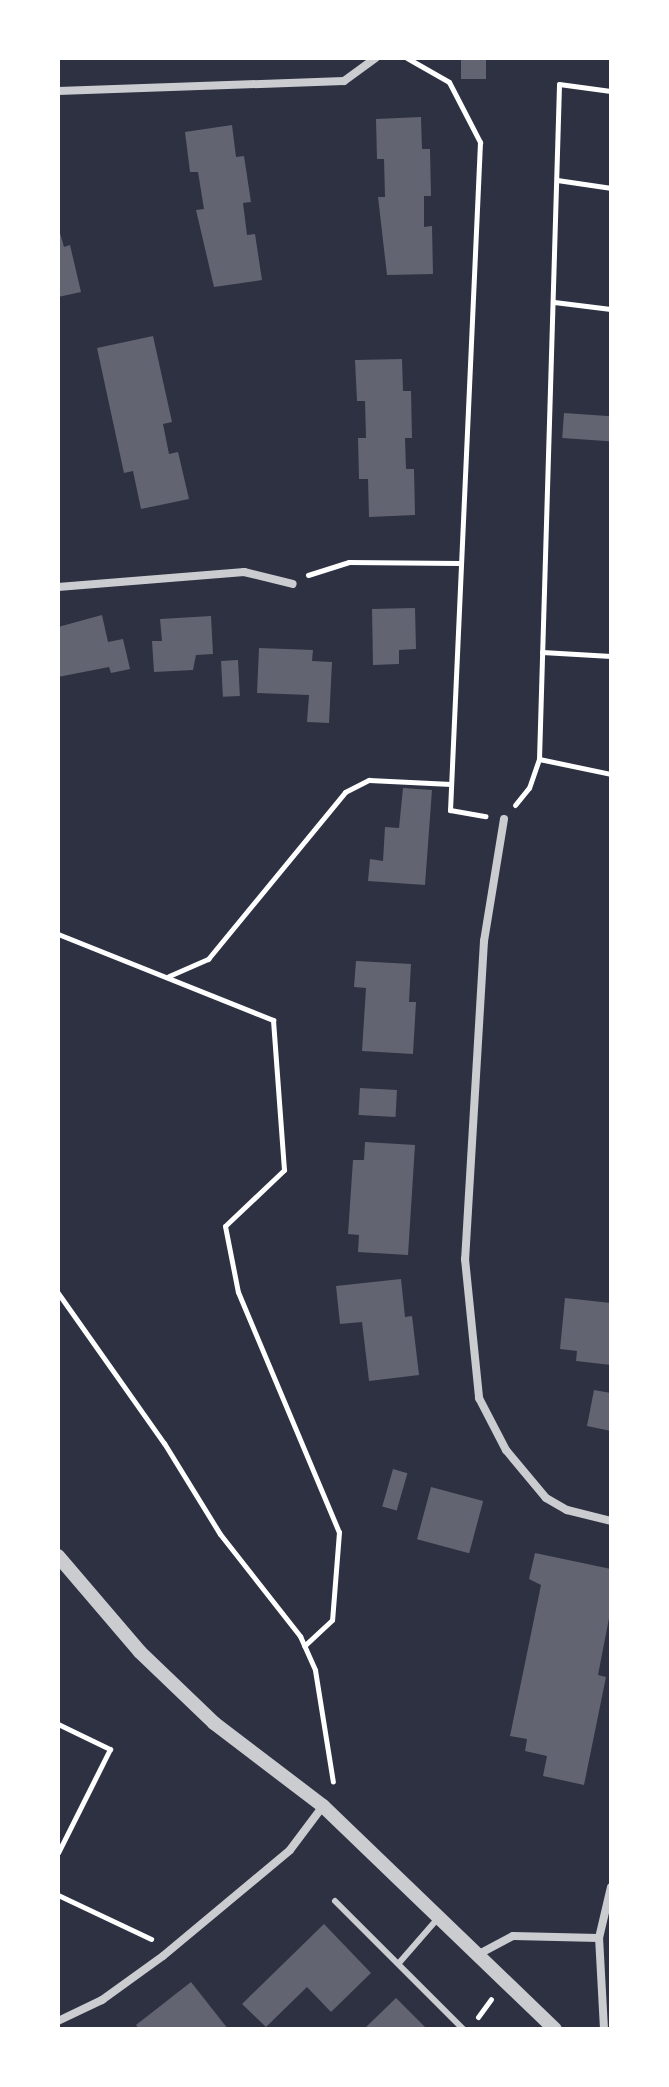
<!DOCTYPE html>
<style>
body{margin:0}
#map{position:relative;width:669px;height:2087px;overflow:hidden;background:#2d3142;font-family:"Golos Text",sans-serif}
div>[style]{position:absolute}
[style*='--x']{left:calc(var(--x)*1px);top:calc(var(--y)*1px);width:calc(var(--w)*1px);rotate:calc(var(--a)*1deg)}
.building>*{inset:0;background:#626471;transform-origin:0 0}
.path>*{height:5px;margin:-2.5px;padding:0 2.5px;transform-origin:2.5px;border-radius:2.5px;background:#fff}
.service>*{height:6px;margin:-3px;padding:0 3px;transform-origin:3px;border-radius:3px;background:#caccd0}
.minor>*{height:8px;margin:-4px;padding:0 4px;transform-origin:4px;border-radius:4px;background:#caccd0}
.tertiary>*{height:14px;margin:-7px;padding:0 7px;transform-origin:7px;border-radius:7px;background:#caccd0}
span{translate:-50% -50%;white-space:nowrap;text-align:center;line-height:1.15;-webkit-text-stroke:7px #fff;paint-order:stroke}
.frame{position:absolute;inset:0;border:60px solid #fff;pointer-events:none}
</style>
<div id="map">
<div class="building">
<div style="left:461px;top:58px;width:25px;height:21px"></div>
<div style="clip-path:polygon(421px 117px,422px 149px,430px 149px,431px 196px,424px 196px,424px 227px,432px 226px,433px 274px,387px 275px,378px 197px,385px 197px,384px 159px,377px 159px,376px 119px)"></div>
<div style="clip-path:polygon(232px 125px,236px 157px,244px 156px,251px 202px,243px 203px,247px 235px,255px 234px,262px 280px,214px 287px,196px 210px,204px 209px,198px 172px,190px 172px,185px 132px)"></div>
<div style="clip-path:polygon(58px 226px,64px 247px,70px 245px,81px 292px,58px 297px)"></div>
<div style="clip-path:polygon(153px 336px,172px 422px,163px 424px,169px 454px,178px 452px,189px 499px,141px 509px,133px 471px,124px 473px,97px 348px)"></div>
<div style="clip-path:polygon(402px 359px,403px 391px,411px 391px,412px 438px,405px 438px,406px 469px,414px 469px,415px 515px,369px 517px,368px 479px,359px 479px,358px 438px,366px 438px,365px 401px,357px 401px,355px 360px)"></div>
<div style="left:564px;top:413px;width:47px;height:25px;rotate:4deg"></div>
<div style="clip-path:polygon(415px 608px,416px 649px,399px 650px,399px 664px,373px 665px,372px 609px)"></div>
<div style="clip-path:polygon(102px 615px,108px 642px,123px 639px,130px 669px,111px 673px,109px 667px,58px 677px,58px 627px)"></div>
<div style="clip-path:polygon(211px 616px,213px 654px,196px 655px,193px 670px,154px 672px,152px 641px,162px 641px,160px 619px)"></div>
<div style="clip-path:polygon(259px 648px,313px 650px,312px 661px,332px 662px,329px 723px,307px 722px,309px 695px,257px 693px)"></div>
<div style="left:238px;top:660px;width:36px;height:17px;rotate:87deg"></div>
<div style="clip-path:polygon(403px 788px,432px 790px,425px 885px,368px 881px,370px 859px,383px 861px,385px 827px,399px 828px)"></div>
<div style="clip-path:polygon(356px 961px,411px 964px,409px 1002px,416px 1002px,413px 1054px,362px 1051px,366px 988px,354px 987px)"></div>
<div style="left:360px;top:1088px;width:37px;height:27px;rotate:3deg"></div>
<div style="clip-path:polygon(365px 1142px,415px 1145px,408px 1255px,358px 1252px,359px 1235px,348px 1234px,353px 1160px,364px 1160px)"></div>
<div style="clip-path:polygon(401px 1279px,405px 1317px,412px 1316px,419px 1375px,369px 1381px,362px 1322px,340px 1324px,336px 1286px)"></div>
<div style="clip-path:polygon(565px 1298px,611px 1303px,611px 1365px,576px 1361px,577px 1351px,560px 1349px)"></div>
<div style="clip-path:polygon(594px 1390px,611px 1393px,611px 1431px,587px 1426px)"></div>
<div style="left:393px;top:1469px;width:15px;height:39px;rotate:16deg"></div>
<div style="left:431px;top:1487px;width:54px;height:54px;rotate:15deg"></div>
<div style="clip-path:polygon(535px 1553px,611px 1569px,611px 1608px,598px 1675px,606px 1677px,584px 1785px,543px 1776px,547px 1756px,525px 1751px,527px 1739px,510px 1736px,541px 1585px,529px 1579px)"></div>
<div style="clip-path:polygon(324px 1924px,371px 1973px,331px 2012px,307px 1987px,266px 2027px,242px 2004px)"></div>
<div style="clip-path:polygon(191px 1982px,228px 2029px,139px 2029px,136px 2025px)"></div>
<div style="clip-path:polygon(396px 1998px,427px 2029px,364px 2029px)"></div>
</div>
<div class="path">
<div style="--x:407;--y:58;--w:48;--a:29.7"></div>
<div style="--x:449;--y:82;--w:68;--a:62.7"></div>
<div style="--x:480;--y:142;--w:669;--a:92.57"></div>
<div style="--x:450;--y:810;--w:36;--a:10"></div>
<div style="--x:557;--y:180;--w:55;--a:8.4"></div>
<div style="--x:554;--y:302;--w:57;--a:7"></div>
<div style="--x:308;--y:575;--w:43;--a:-17.6"></div>
<div style="--x:349;--y:562;--w:110;--a:0.5"></div>
<div style="--x:542;--y:652;--w:69;--a:3.3"></div>
<div style="--x:539;--y:759;--w:74;--a:11.8"></div>
<div style="--x:515;--y:805;--w:22;--a:-51"></div>
<div style="--x:529;--y:788;--w:31;--a:-71"></div>
<div style="--x:539;--y:759;--w:675;--a:-88.3"></div>
<div style="--x:559;--y:84;--w:52;--a:7.7"></div>
<div style="--x:58;--y:934;--w:232;--a:21.8"></div>
<div style="--x:273;--y:1020;--w:150;--a:85.8"></div>
<div style="--x:284;--y:1170;--w:81;--a:136.5"></div>
<div style="--x:225;--y:1226;--w:67;--a:78.9"></div>
<div style="--x:238;--y:1292;--w:260;--a:67.2"></div>
<div style="--x:339;--y:1532;--w:88;--a:94.5"></div>
<div style="--x:332;--y:1620;--w:38;--a:137"></div>
<div style="--x:169;--y:976;--w:43;--a:-23.6"></div>
<div style="--x:208;--y:959;--w:216;--a:-50.6"></div>
<div style="--x:345;--y:792;--w:27;--a:-27"></div>
<div style="--x:369;--y:780;--w:82;--a:2.8"></div>
<div style="--x:58;--y:1293;--w:184;--a:54.8"></div>
<div style="--x:164;--y:1443;--w:107;--a:58.4"></div>
<div style="--x:220;--y:1534;--w:130;--a:51.9"></div>
<div style="--x:300;--y:1636;--w:37;--a:66"></div>
<div style="--x:315;--y:1670;--w:113;--a:80.9"></div>
<div style="--x:58;--y:1724;--w:58;--a:25.7"></div>
<div style="--x:110;--y:1749;--w:116;--a:116.6"></div>
<div style="--x:58;--y:1895;--w:103;--a:25.3"></div>
<div style="--x:478;--y:2017;--w:22;--a:-54"></div>
</div>
<div class="service">
<div style="--x:335;--y:1901;--w:181;--a:45"></div>
<div style="--x:399;--y:1963;--w:61;--a:-49"></div>
</div>
<div class="minor">
<div style="--x:58;--y:91;--w:286;--a:-2"></div>
<div style="--x:344;--y:81;--w:39;--a:-36"></div>
<div style="--x:58;--y:587;--w:187;--a:-4.6"></div>
<div style="--x:244;--y:572;--w:50;--a:13.8"></div>
<div style="--x:504;--y:819;--w:124;--a:99.3"></div>
<div style="--x:484;--y:941;--w:319;--a:93.4"></div>
<div style="--x:465;--y:1259;--w:140;--a:84.2"></div>
<div style="--x:479;--y:1398;--w:59;--a:62.6"></div>
<div style="--x:506;--y:1450;--w:62;--a:50.2"></div>
<div style="--x:546;--y:1498;--w:24;--a:30"></div>
<div style="--x:567;--y:1510;--w:45;--a:14"></div>
<div style="--x:479;--y:1954;--w:38;--a:-28"></div>
<div style="--x:513;--y:1936;--w:86;--a:1.3"></div>
<div style="--x:58;--y:2021;--w:49;--a:-25.5"></div>
<div style="--x:102;--y:2000;--w:75;--a:-35.8"></div>
<div style="--x:163;--y:1956;--w:165;--a:-39.8"></div>
<div style="--x:290;--y:1850;--w:55;--a:-53.1"></div>
<div style="--x:604;--y:2029;--w:91;--a:-93.1"></div>
<div style="--x:599;--y:1938;--w:52;--a:-76.8"></div>
</div>
<div class="tertiary">
<div style="--x:58;--y:1556;--w:126;--a:49.5"></div>
<div style="--x:140;--y:1652;--w:103;--a:43.8"></div>
<div style="--x:214;--y:1723;--w:137;--a:37.3"></div>
<div style="--x:323;--y:1806;--w:322;--a:43.9"></div>
</div>
<div class="frame"></div>
</div>
